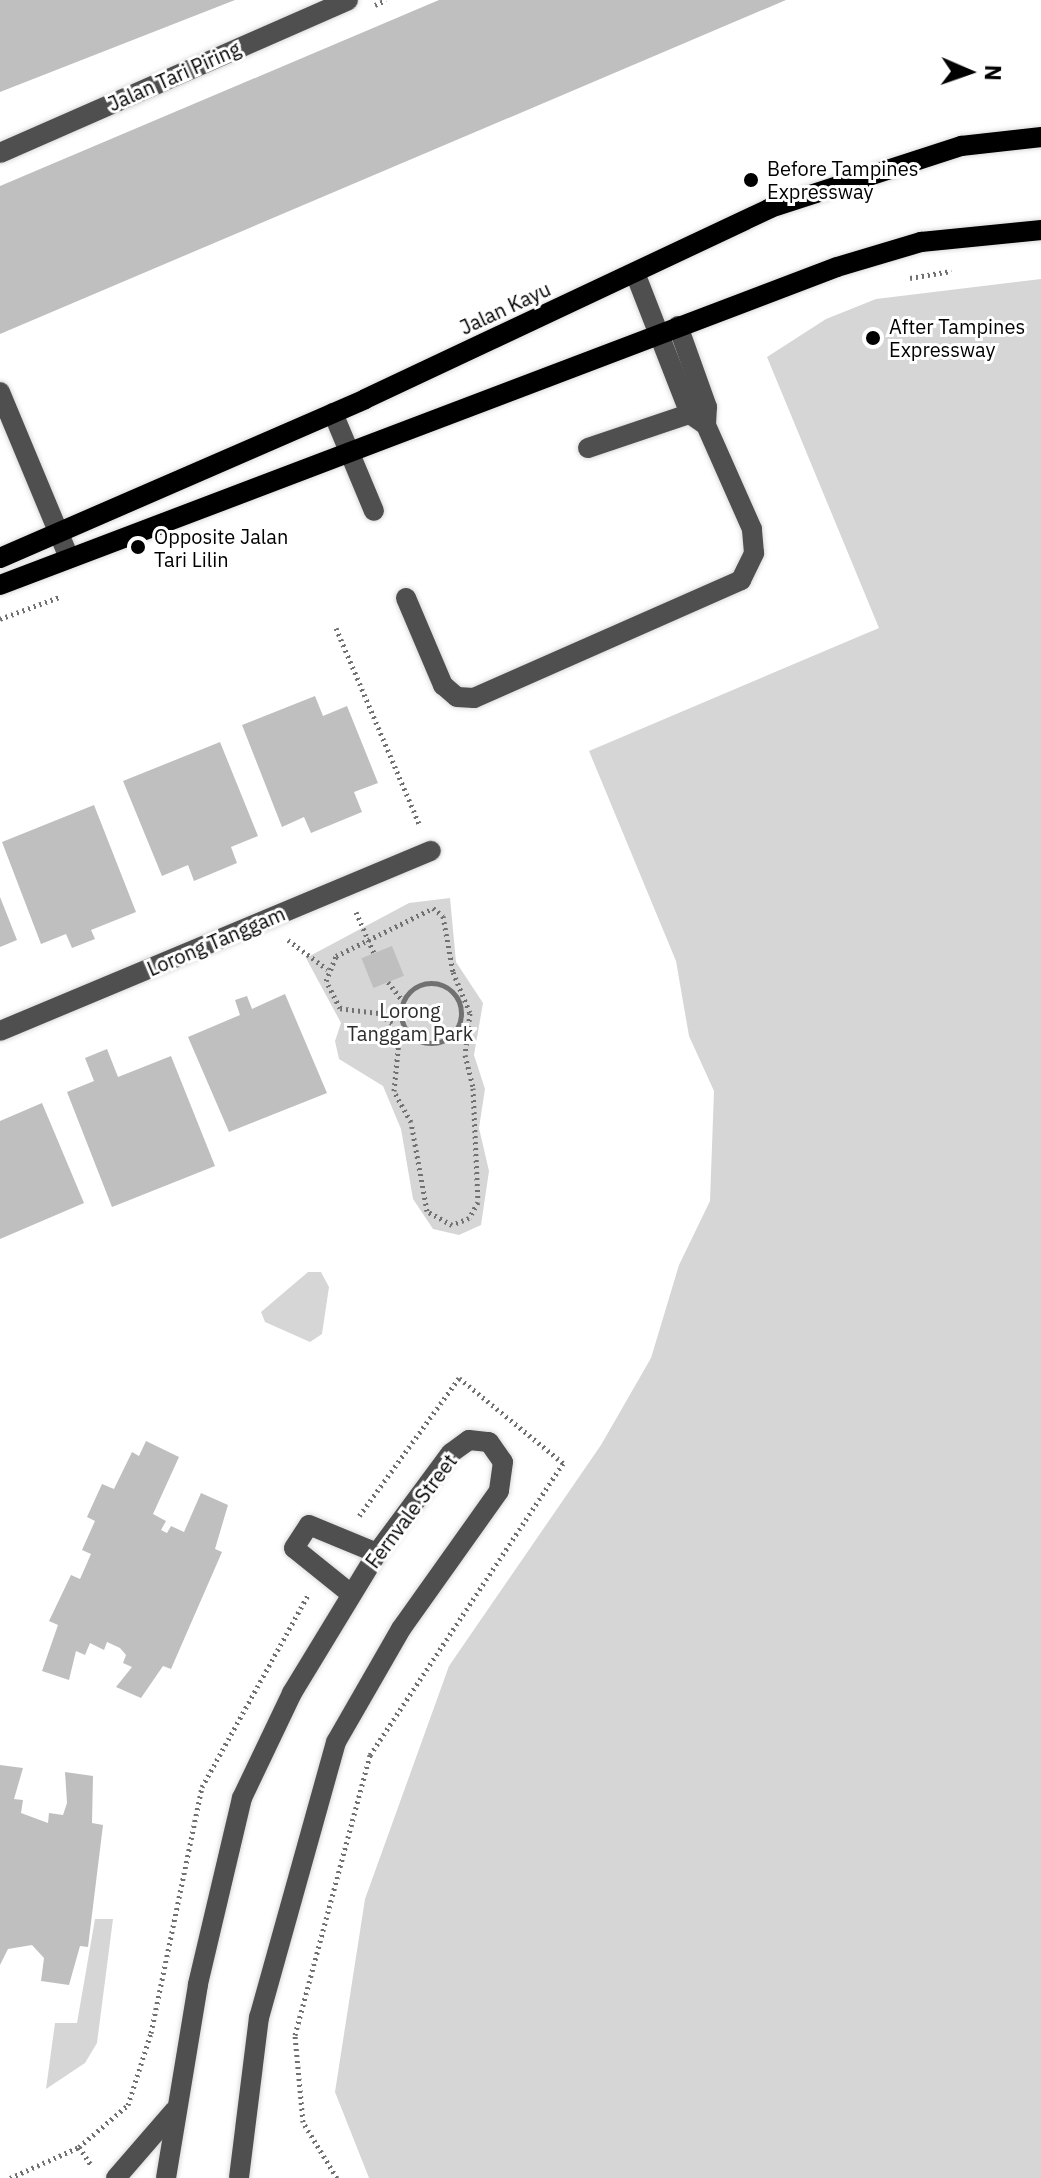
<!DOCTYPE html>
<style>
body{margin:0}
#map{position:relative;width:1041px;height:2178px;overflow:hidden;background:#fff;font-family:"IBM Plex Sans",sans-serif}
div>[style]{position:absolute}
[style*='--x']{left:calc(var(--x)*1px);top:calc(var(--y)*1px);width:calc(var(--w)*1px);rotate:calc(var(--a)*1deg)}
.green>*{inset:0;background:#d6d6d6}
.building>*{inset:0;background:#bfbfbf;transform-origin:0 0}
.path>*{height:5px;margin-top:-2.5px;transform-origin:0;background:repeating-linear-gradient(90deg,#717171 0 2px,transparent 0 6px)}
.path>.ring{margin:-2.5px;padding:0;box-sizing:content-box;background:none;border:5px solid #717171;border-radius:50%}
.roads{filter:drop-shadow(0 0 2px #dbdbdb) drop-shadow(0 0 2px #dbdbdb)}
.minor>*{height:20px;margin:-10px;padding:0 10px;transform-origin:10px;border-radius:10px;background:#4f4f4f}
.major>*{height:20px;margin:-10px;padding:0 10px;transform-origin:10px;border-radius:10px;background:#000}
.dots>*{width:22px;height:22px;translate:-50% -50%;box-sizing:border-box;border:4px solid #fff;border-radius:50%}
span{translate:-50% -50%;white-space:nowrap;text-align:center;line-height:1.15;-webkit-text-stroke:6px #fff;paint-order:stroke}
.street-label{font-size:20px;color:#000}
.poi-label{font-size:20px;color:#000}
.left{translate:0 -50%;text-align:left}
.park-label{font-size:20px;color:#2d2d2d}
.north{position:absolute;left:929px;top:32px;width:80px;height:80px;-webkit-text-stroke:6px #fff;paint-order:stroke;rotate:92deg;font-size:22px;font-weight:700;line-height:32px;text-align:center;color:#000}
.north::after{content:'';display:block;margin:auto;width:28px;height:36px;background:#000;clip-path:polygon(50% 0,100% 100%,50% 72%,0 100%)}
</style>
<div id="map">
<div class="green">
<div style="clip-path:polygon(1041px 279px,1041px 2178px,369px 2178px,335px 2092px,365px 1899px,449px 1666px,601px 1445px,651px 1358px,679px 1265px,710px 1201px,714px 1091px,689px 1036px,676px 961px,589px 751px,879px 628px,767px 357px,826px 319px,876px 299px)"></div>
<div style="clip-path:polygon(450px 898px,456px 962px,483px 1003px,474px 1055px,485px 1089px,479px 1128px,489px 1171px,481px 1225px,459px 1235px,433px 1229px,413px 1199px,401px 1129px,383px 1086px,339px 1059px,335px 1041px,341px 1023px,306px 958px,409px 903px)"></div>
<div style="clip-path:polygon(308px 1272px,321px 1272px,329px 1287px,322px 1334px,310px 1342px,265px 1322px,261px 1312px)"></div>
<div style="clip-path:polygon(95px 1919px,113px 1919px,97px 2043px,85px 2063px,46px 2089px,55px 2023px,77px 2023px)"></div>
</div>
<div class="building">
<div style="clip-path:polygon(0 0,235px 0,0 92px)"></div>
<div style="clip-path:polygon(439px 0,786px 0,0 334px,0 186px)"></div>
<div style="clip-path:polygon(315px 696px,323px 716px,347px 706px,378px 783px,354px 792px,362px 812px,311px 833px,304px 817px,282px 827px,242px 725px)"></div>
<div style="clip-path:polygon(220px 742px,258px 836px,231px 847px,237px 863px,194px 881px,188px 865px,162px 876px,123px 781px)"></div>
<div style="clip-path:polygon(94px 805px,136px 912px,91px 930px,95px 939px,72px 948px,66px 934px,41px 944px,2px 842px)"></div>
<div style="clip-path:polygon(0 897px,17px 940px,0 947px)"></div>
<div style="left:392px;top:946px;width:32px;height:33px;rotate:68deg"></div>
<div style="clip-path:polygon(285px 994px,327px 1093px,229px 1132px,188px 1037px,240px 1015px,235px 1000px,247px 996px,252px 1009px)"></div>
<div style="clip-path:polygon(107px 1049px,118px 1077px,171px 1056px,215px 1166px,112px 1207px,67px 1092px,94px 1081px,85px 1058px)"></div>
<div style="clip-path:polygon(42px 1103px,84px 1203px,0 1239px,0 1121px)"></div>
<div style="clip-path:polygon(146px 1441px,179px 1457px,153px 1514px,166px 1521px,161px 1530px,167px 1533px,171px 1526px,184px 1532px,201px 1493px,228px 1505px,215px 1549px,222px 1552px,171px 1669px,163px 1666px,141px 1698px,116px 1687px,132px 1667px,123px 1663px,126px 1655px,120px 1648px,107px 1642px,104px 1650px,90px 1643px,85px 1655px,76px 1651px,69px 1680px,42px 1671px,58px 1625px,49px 1621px,71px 1575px,80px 1579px,91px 1554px,82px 1550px,95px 1521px,87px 1517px,102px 1484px,114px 1489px,132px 1452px,139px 1456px)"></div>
<div style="clip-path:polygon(0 1765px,23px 1768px,14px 1799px,23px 1800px,21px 1813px,48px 1823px,49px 1813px,63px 1815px,67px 1803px,65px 1772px,93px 1776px,92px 1823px,103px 1825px,88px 1947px,80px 1946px,69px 1985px,41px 1981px,44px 1958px,32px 1945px,8px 1949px,0 1965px)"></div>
</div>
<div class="path">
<div style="--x:375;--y:5;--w:12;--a:-24"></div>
<div style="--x:910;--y:278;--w:42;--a:-9.7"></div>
<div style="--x:0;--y:619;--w:63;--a:-20.4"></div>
<div style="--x:336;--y:628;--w:215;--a:67"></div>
<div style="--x:433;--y:908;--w:13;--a:39"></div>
<div style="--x:443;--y:916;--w:57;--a:79.9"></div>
<div style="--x:453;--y:972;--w:44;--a:67.5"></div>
<div style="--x:470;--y:1013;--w:42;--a:96.8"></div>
<div style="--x:465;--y:1055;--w:34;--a:76"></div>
<div style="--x:473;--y:1088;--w:114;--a:87.5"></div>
<div style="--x:478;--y:1202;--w:18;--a:119"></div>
<div style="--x:469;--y:1218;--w:18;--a:158"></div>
<div style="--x:452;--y:1225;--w:29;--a:-151"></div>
<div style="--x:427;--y:1211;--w:90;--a:-100.2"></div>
<div style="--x:411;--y:1122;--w:35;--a:-119"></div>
<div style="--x:394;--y:1091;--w:51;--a:-84.4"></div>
<div style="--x:399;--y:1040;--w:18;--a:-112"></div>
<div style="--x:392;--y:1023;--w:17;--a:-144"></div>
<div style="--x:378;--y:1013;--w:38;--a:-173"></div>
<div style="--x:340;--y:1008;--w:30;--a:-117"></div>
<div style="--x:326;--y:981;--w:27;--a:-68"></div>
<div style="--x:336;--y:956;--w:108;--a:-26.3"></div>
<div style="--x:356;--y:912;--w:45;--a:66.3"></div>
<div style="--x:288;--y:940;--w:49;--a:36.6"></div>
<div style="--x:388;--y:982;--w:24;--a:52"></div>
<div class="ring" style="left:401px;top:983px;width:55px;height:55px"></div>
<div style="--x:79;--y:2147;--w:23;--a:56"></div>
<div style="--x:10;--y:2178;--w:76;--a:-24.2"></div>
<div style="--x:79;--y:2147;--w:65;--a:-40.6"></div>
<div style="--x:128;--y:2105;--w:76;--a:-72.3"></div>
<div style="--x:151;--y:2033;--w:251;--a:-78.3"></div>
<div style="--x:202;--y:1787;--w:219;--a:-61.1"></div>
<div style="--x:337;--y:2178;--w:66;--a:-121.3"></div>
<div style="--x:303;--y:2122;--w:87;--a:-95.3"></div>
<div style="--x:295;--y:2035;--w:290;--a:-75"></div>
<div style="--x:370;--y:1755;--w:350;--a:-56.5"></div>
<div style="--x:563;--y:1463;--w:134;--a:-140.7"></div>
<div style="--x:459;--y:1378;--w:170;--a:125.9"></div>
</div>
<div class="roads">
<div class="minor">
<div style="--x:0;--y:153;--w:380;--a:-23.7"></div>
<div style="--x:635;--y:273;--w:151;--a:68.7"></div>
<div style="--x:690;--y:414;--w:19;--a:35"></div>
<div style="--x:0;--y:392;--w:180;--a:67.4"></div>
<div style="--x:333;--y:413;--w:106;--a:67.3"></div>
<div style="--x:588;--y:448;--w:119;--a:-18.6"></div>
<div style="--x:406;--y:598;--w:95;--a:67"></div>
<div style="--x:443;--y:685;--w:18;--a:41"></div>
<div style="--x:457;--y:697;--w:17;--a:3"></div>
<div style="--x:474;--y:698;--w:292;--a:-23.8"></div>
<div style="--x:741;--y:580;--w:30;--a:-64"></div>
<div style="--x:754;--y:553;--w:24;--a:-95"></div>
<div style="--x:752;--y:529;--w:114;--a:-113.9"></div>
<div style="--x:706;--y:425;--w:18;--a:-87"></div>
<div style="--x:707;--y:407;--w:86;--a:-109.7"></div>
<div style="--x:0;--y:1031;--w:467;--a:-22.7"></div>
<div style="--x:351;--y:1594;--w:73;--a:-141.1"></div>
<div style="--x:294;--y:1548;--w:27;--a:-57"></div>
<div style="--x:309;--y:1525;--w:74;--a:22.4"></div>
<div style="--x:116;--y:2178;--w:89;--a:-49.1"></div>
<div style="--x:166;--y:2178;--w:197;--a:-80.6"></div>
<div style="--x:198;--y:1984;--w:191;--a:-76.7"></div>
<div style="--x:242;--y:1798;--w:116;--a:-64.5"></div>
<div style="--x:292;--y:1693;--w:164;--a:-58.7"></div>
<div style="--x:377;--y:1553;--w:124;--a:-53.5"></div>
<div style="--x:451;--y:1453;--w:22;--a:-36"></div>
<div style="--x:469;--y:1440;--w:20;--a:6"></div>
<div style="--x:489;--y:1442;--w:24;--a:55"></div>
<div style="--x:503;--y:1462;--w:29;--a:98"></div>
<div style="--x:499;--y:1491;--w:169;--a:125.4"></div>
<div style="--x:401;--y:1629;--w:130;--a:119.9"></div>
<div style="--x:336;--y:1742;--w:286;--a:105.6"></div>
<div style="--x:259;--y:2017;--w:162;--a:97.1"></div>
</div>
<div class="major">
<div style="--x:0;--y:558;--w:398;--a:-23.5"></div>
<div style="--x:365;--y:399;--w:448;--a:-25.2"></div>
<div style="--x:770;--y:208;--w:201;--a:-18"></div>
<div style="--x:961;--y:146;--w:81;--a:-6.4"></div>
<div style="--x:0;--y:585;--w:895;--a:-20.8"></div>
<div style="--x:837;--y:267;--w:88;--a:-16.6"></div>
<div style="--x:921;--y:242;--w:121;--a:-5.7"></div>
</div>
</div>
<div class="dots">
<div style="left:751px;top:180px;background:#000"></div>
<div style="left:873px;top:338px;background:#000"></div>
<div style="left:138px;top:547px;background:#000"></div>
</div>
<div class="street-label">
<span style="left:174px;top:76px;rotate:-24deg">Jalan Tari Piring</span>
<span style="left:505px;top:308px;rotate:-25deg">Jalan Kayu</span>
<span style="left:216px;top:941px;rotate:-23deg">Lorong Tanggam</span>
<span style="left:411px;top:1511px;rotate:-53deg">Fernvale Street</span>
</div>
<div class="poi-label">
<span class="left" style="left:767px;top:180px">Before Tampines<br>Expressway</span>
<span class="left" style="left:889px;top:338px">After Tampines<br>Expressway</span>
<span class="left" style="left:154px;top:548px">Opposite Jalan<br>Tari Lilin</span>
</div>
<div class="park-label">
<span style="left:410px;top:1022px">Lorong<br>Tanggam Park</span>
</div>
<div class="north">N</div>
</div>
